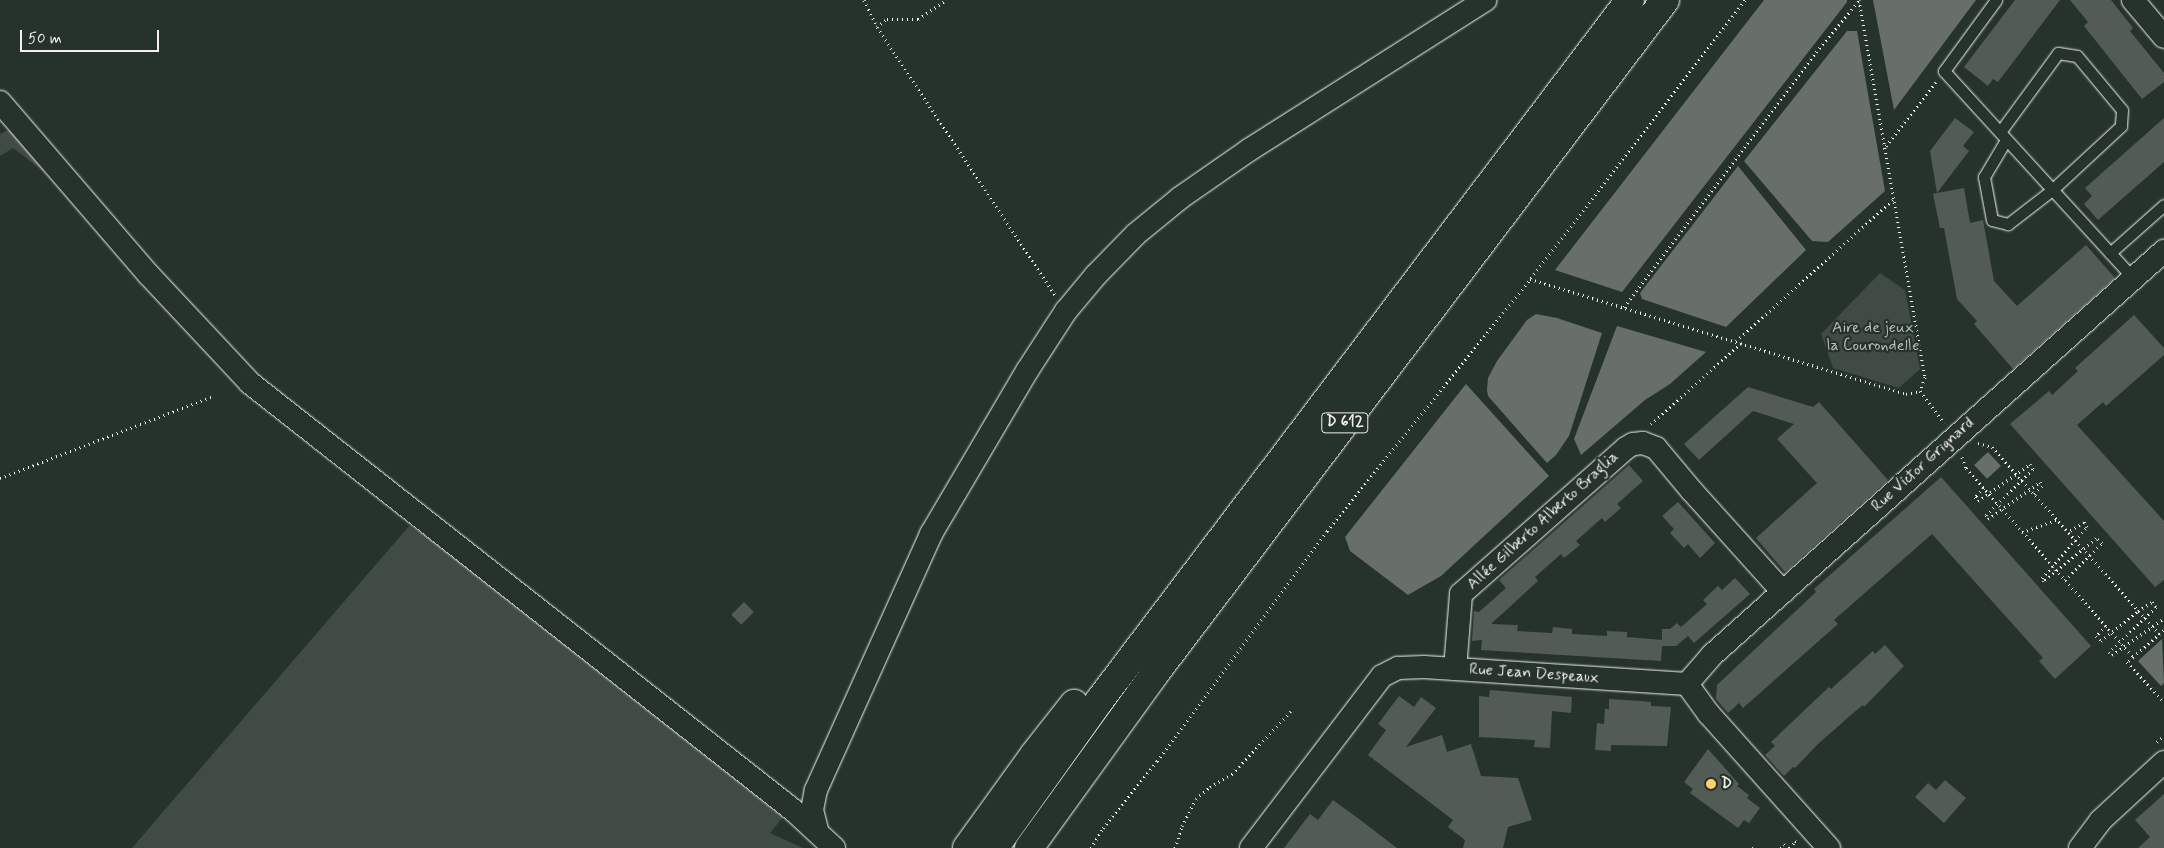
<!DOCTYPE html>
<meta charset="utf-8">
<style>
body{margin:0}
#map{position:relative;width:2164px;height:848px;overflow:hidden;background:#26332d;font-family:Mynerve,sans-serif}
div>[style]{position:absolute}
[style*='--x']{left:calc(var(--x)*1px);top:calc(var(--y)*1px);width:calc(var(--w)*1px);rotate:calc(var(--a)*1deg)}
.green>*{inset:0;background:#414b45}
.water>*{inset:0;background:#676f68;transform-origin:0 0}
.building>*{inset:0;background:#525c55;transform-origin:0 0}
.path>*{height:3px;margin-top:-1.5px;transform-origin:0;background:repeating-linear-gradient(90deg,#f4f1e8 0 1px,transparent 0 5px)}
.roads{filter:drop-shadow(0 0 1px #f4f1e8) drop-shadow(0 0 1px #f4f1e8)}
.service>*{height:11px;margin:-5.5px;padding:0 5.5px;transform-origin:5.5px;border-radius:5.5px;background:#26332d}
.minor>*{height:22px;margin:-11px;padding:0 11px;transform-origin:11px;border-radius:11px;background:#26332d}
.trunk>*{height:28px;margin:-14px;padding:0 14px;transform-origin:14px;border-radius:14px;background:#26332d}
.dots>*{width:14px;height:14px;translate:-50% -50%;box-sizing:border-box;border:2px solid #26332d;border-radius:50%}
span{translate:-50% -50%;white-space:nowrap;text-align:center;line-height:1.15;-webkit-text-stroke:4.5px #26332d;paint-order:stroke}
.shield-label span{padding:1px 4px;background:#26332d;border:1px solid;border-radius:4px;-webkit-text-stroke-width:0}
.shield-label{font-size:15px;color:#f4f1e8;font-weight:700}
.park-label{font-size:16px;color:#bebfb7}
.street-label{font-size:16px;color:#f4f1e8}
.poi-label{font-size:16px;color:#f4f1e8;font-weight:700}
.left{translate:0 -50%;text-align:left}
.scale{position:absolute;left:20px;top:30px;width:139px;height:22px;box-sizing:border-box;border:2px solid #f4f1e8;border-top:0;padding-left:6px;font-size:15px;line-height:18px;white-space:nowrap;color:#f4f1e8;-webkit-text-stroke:4px #26332d;paint-order:stroke}
</style>
<div id="map">
<div class="green">
<div style="clip-path:polygon(15px 127px,51px 169px,43px 171px,13px 148px,0 156px,0 134px)"></div>
<div style="clip-path:polygon(1880px 273px,1905px 290px,1920px 369px,1899px 388px,1833px 368px,1821px 334px)"></div>
<div style="clip-path:polygon(409px 526px,448px 548px,783px 817px,770px 833px,803px 848px,132px 848px)"></div>
</div>
<div class="water">
<div style="clip-path:polygon(1764px 0,1847px 0,1847px 2px,1622px 292px,1555px 270px)"></div>
<div style="clip-path:polygon(1873px 0,1976px 0,1894px 110px)"></div>
<div style="clip-path:polygon(1847px 31px,1857px 31px,1885px 191px,1828px 242px,1812px 241px,1744px 161px)"></div>
<div style="clip-path:polygon(1738px 166px,1806px 250px,1726px 327px,1642px 299px,1640px 293px)"></div>
<div style="clip-path:polygon(1536px 314px,1557px 318px,1602px 333px,1569px 436px,1556px 455px,1547px 463px,1488px 396px,1487px 390px,1488px 378px,1497px 361px,1527px 320px)"></div>
<div style="clip-path:polygon(1617px 326px,1706px 352px,1670px 384px,1645px 400px,1581px 455px,1574px 439px)"></div>
<div style="clip-path:polygon(1466px 384px,1549px 476px,1441px 576px,1408px 595px,1350px 551px,1345px 537px)"></div>
<div style="left:1988px;top:452px;width:19px;height:19px;rotate:47deg"></div>
<div style="clip-path:polygon(2162px 639px,2164px 683px,2161px 686px,2138px 661px)"></div>
</div>
<div class="building">
<div style="clip-path:polygon(2015px 0,2060px 0,1998px 82px,1993px 79px,1988px 86px,1964px 67px)"></div>
<div style="clip-path:polygon(2070px 0,2111px 0,2133px 28px,2130px 31px,2164px 73px,2164px 82px,2142px 99px,2084px 26px,2088px 22px)"></div>
<div style="clip-path:polygon(1955px 118px,1974px 132px,1963px 146px,1969px 151px,1937px 193px,1964px 188px,1970px 223px,1983px 220px,1994px 281px,2017px 306px,2086px 245px,2115px 278px,2013px 369px,1974px 324px,1977px 321px,1957px 299px,1944px 228px,1940px 228px,1933px 194px,1937px 193px,1930px 151px)"></div>
<div style="clip-path:polygon(2164px 118px,2164px 162px,2098px 220px,2084px 204px,2092px 196px,2085px 188px)"></div>
<div style="clip-path:polygon(2134px 315px,2164px 348px,2164px 355px,2106px 406px,2103px 402px,2077px 425px,2164px 521px,2164px 580px,2155px 587px,2010px 424px,2049px 391px,2052px 395px,2078px 371px,2075px 368px)"></div>
<div style="clip-path:polygon(1748px 387px,1813px 407px,1819px 402px,1888px 480px,1785px 572px,1756px 538px,1817px 483px,1777px 439px,1794px 424px,1753px 411px,1699px 460px,1684px 444px)"></div>
<div style="clip-path:polygon(1629px 465px,1643px 481px,1617px 504px,1621px 508px,1605px 522px,1602px 518px,1576px 541px,1580px 545px,1564px 558px,1561px 554px,1535px 577px,1538px 581px,1491px 624px,1518px 625px,1517px 631px,1552px 633px,1553px 627px,1572px 629px,1572px 634px,1607px 636px,1607px 631px,1627px 632px,1627px 637px,1662px 640px,1662px 629px,1670px 629px,1677px 623px,1681px 627px,1707px 604px,1703px 600px,1718px 586px,1722px 590px,1735px 578px,1750px 594px,1694px 643px,1688px 636px,1676px 646px,1662px 646px,1661px 661px,1481px 650px,1482px 640px,1472px 641px,1474px 611px,1479px 612px,1506px 588px,1499px 580px)"></div>
<div style="clip-path:polygon(1941px 477px,2091px 646px,2055px 679px,2039px 661px,2043px 658px,1932px 534px,1834px 620px,1838px 624px,1743px 708px,1739px 703px,1728px 713px,1716px 699px,1717px 685px,1816px 592px,1814px 589px)"></div>
<div style="clip-path:polygon(1678px 502px,1715px 543px,1700px 558px,1688px 544px,1684px 548px,1670px 533px,1674px 529px,1662px 516px)"></div>
<div style="left:744px;top:602px;width:14px;height:18px;rotate:45deg"></div>
<div style="clip-path:polygon(1885px 645px,1904px 666px,1864px 707px,1863px 705px,1852px 714px,1818px 744px,1795px 768px,1793px 767px,1784px 776px,1765px 755px,1775px 746px,1771px 742px,1829px 687px,1831px 689px,1873px 651px,1875px 654px)"></div>
<div style="clip-path:polygon(1490px 690px,1572px 697px,1571px 713px,1552px 711px,1550px 748px,1534px 747px,1535px 740px,1479px 737px,1479px 696px,1489px 697px)"></div>
<div style="clip-path:polygon(1399px 696px,1414px 707px,1421px 697px,1436px 708px,1406px 747px,1442px 735px,1447px 752px,1471px 744px,1481px 776px,1518px 778px,1532px 820px,1508px 827px,1503px 848px,1463px 848px,1465px 840px,1448px 827px,1453px 820px,1368px 755px,1386px 730px,1378px 724px)"></div>
<div style="clip-path:polygon(1609px 699px,1641px 701px,1651px 702px,1651px 706px,1671px 707px,1667px 746px,1611px 745px,1611px 751px,1595px 750px,1597px 723px,1604px 724px,1605px 709px,1609px 709px)"></div>
<div style="clip-path:polygon(1708px 749px,1739px 784px,1737px 786px,1749px 795px,1747px 798px,1760px 808px,1749px 823px,1744px 820px,1738px 828px,1690px 793px,1693px 789px,1684px 782px)"></div>
<div style="clip-path:polygon(1945px 780px,1966px 798px,1944px 823px,1915px 797px,1928px 783px,1936px 790px)"></div>
<div style="clip-path:polygon(2164px 794px,2164px 848px,2138px 848px,2150px 837px,2135px 820px)"></div>
<div style="clip-path:polygon(1333px 800px,1359px 819px,1397px 848px,1284px 848px,1310px 814px,1318px 820px)"></div>
</div>
<div class="path">
<div style="--x:864;--y:0;--w:30;--a:64"></div>
<div style="--x:877;--y:27;--w:322;--a:56.4"></div>
<div style="--x:1745;--y:0;--w:352;--a:127.6"></div>
<div style="--x:1530;--y:279;--w:393;--a:17"></div>
<div style="--x:1906;--y:394;--w:14;--a:-12"></div>
<div style="--x:1859;--y:0;--w:383;--a:80.1"></div>
<div style="--x:1925;--y:377;--w:15;--a:110"></div>
<div style="--x:1920;--y:391;--w:40;--a:53"></div>
<div style="--x:877;--y:27;--w:13;--a:-39"></div>
<div style="--x:887;--y:19;--w:31;--a:0"></div>
<div style="--x:918;--y:19;--w:34;--a:-34"></div>
<div style="--x:1886;--y:146;--w:81;--a:-52"></div>
<div style="--x:1624;--y:307;--w:319;--a:-53"></div>
<div style="--x:1816;--y:52;--w:67;--a:-49.9"></div>
<div style="--x:1736;--y:341;--w:214;--a:-42"></div>
<div style="--x:1651;--y:424;--w:121;--a:-42"></div>
<div style="--x:1978;--y:443;--w:15;--a:16"></div>
<div style="--x:1992;--y:447;--w:251;--a:48.2"></div>
<div style="--x:2159;--y:634;--w:6;--a:-39"></div>
<div style="--x:1962;--y:457;--w:12;--a:70"></div>
<div style="--x:1966;--y:468;--w:252;--a:48.5"></div>
<div style="--x:2133;--y:657;--w:8;--a:140"></div>
<div style="--x:2127;--y:662;--w:54;--a:47.2"></div>
<div style="--x:0;--y:478;--w:229;--a:-21"></div>
<div style="--x:1984;--y:488;--w:13;--a:135"></div>
<div style="--x:1975;--y:497;--w:5;--a:53"></div>
<div style="--x:1978;--y:501;--w:64;--a:-35.4"></div>
<div style="--x:2030;--y:464;--w:6;--a:59"></div>
<div style="--x:2033;--y:469;--w:66;--a:135.6"></div>
<div style="--x:1986;--y:515;--w:4;--a:63"></div>
<div style="--x:1988;--y:519;--w:64;--a:-35.4"></div>
<div style="--x:2040;--y:482;--w:4;--a:63"></div>
<div style="--x:2042;--y:486;--w:11;--a:135"></div>
<div style="--x:2022;--y:532;--w:37;--a:-19"></div>
<div style="--x:2065;--y:580;--w:52;--a:-45"></div>
<div style="--x:2102;--y:543;--w:8;--a:-140"></div>
<div style="--x:2096;--y:538;--w:67;--a:140.4"></div>
<div style="--x:2044;--y:581;--w:4;--a:-124"></div>
<div style="--x:2042;--y:578;--w:68;--a:-48.6"></div>
<div style="--x:2087;--y:527;--w:6;--a:-121"></div>
<div style="--x:2084;--y:522;--w:19;--a:148"></div>
<div style="--x:2106;--y:626;--w:14;--a:135"></div>
<div style="--x:2096;--y:636;--w:7;--a:45"></div>
<div style="--x:2101;--y:641;--w:48;--a:-39"></div>
<div style="--x:2138;--y:611;--w:17;--a:-33"></div>
<div style="--x:2152;--y:602;--w:6;--a:51"></div>
<div style="--x:2156;--y:607;--w:65;--a:136.2"></div>
<div style="--x:2109;--y:652;--w:4;--a:45"></div>
<div style="--x:2112;--y:655;--w:64;--a:-35.4"></div>
<div style="--x:2133;--y:657;--w:35;--a:-41"></div>
<div style="--x:2157;--y:742;--w:9;--a:-41"></div>
<div style="--x:1752;--y:847;--w:1;--a:45"></div>
<div style="--x:1091;--y:848;--w:23;--a:-59"></div>
<div style="--x:1103;--y:828;--w:86;--a:-51.1"></div>
<div style="--x:1157;--y:761;--w:286;--a:-53.5"></div>
<div style="--x:1327;--y:531;--w:324;--a:-51.1"></div>
<div style="--x:1175;--y:848;--w:23;--a:-72"></div>
<div style="--x:1182;--y:826;--w:30;--a:-63"></div>
<div style="--x:1196;--y:799;--w:18;--a:-41"></div>
<div style="--x:1210;--y:787;--w:26;--a:-31"></div>
<div style="--x:1232;--y:774;--w:86;--a:-46.9"></div>
<div style="--x:1781;--y:848;--w:5;--a:-53"></div>
<div style="--x:1784;--y:844;--w:6;--a:39"></div>
<div style="--x:1790;--y:848;--w:9;--a:-54"></div>
<div style="--x:1795;--y:841;--w:2;--a:27"></div>
</div>
<div class="roads">
<div class="service">
<div style="--x:1996;--y:0;--w:88;--a:126.2"></div>
<div style="--x:1944;--y:71;--w:280;--a:47.6"></div>
<div style="--x:2000;--y:132;--w:98;--a:-53.7"></div>
<div style="--x:2058;--y:53;--w:19;--a:9"></div>
<div style="--x:2077;--y:56;--w:70;--a:50.2"></div>
<div style="--x:2122;--y:110;--w:16;--a:94"></div>
<div style="--x:2121;--y:126;--w:94;--a:137.2"></div>
<div style="--x:2052;--y:190;--w:56;--a:142.3"></div>
<div style="--x:2008;--y:224;--w:16;--a:-166"></div>
<div style="--x:1992;--y:220;--w:44;--a:-100.5"></div>
<div style="--x:1984;--y:177;--w:43;--a:-59.3"></div>
<div style="--x:2110;--y:253;--w:72;--a:-41.6"></div>
</div>
<div class="minor">
<div style="--x:2133;--y:0;--w:48;--a:50"></div>
<div style="--x:0;--y:102;--w:228;--a:49.3"></div>
<div style="--x:149;--y:275;--w:148;--a:46.9"></div>
<div style="--x:250;--y:383;--w:691;--a:38.18"></div>
<div style="--x:793;--y:810;--w:56;--a:42.8"></div>
<div style="--x:1455;--y:669;--w:75;--a:-85.4"></div>
<div style="--x:1461;--y:594;--w:220;--a:-41.5"></div>
<div style="--x:1626;--y:448;--w:8;--a:-30"></div>
<div style="--x:1633;--y:444;--w:10;--a:-6"></div>
<div style="--x:1643;--y:443;--w:14;--a:21"></div>
<div style="--x:1656;--y:448;--w:56;--a:50.1"></div>
<div style="--x:1692;--y:491;--w:136;--a:48"></div>
<div style="--x:1687;--y:684;--w:37;--a:-49"></div>
<div style="--x:1711;--y:656;--w:608;--a:-41.8"></div>
<div style="--x:817;--y:830;--w:21;--a:-104"></div>
<div style="--x:812;--y:810;--w:20;--a:-79"></div>
<div style="--x:816;--y:790;--w:281;--a:-65.8"></div>
<div style="--x:931;--y:534;--w:189;--a:-59.5"></div>
<div style="--x:1027;--y:371;--w:72;--a:-57"></div>
<div style="--x:1066;--y:311;--w:47;--a:-50.2"></div>
<div style="--x:1096;--y:275;--w:57;--a:-45.7"></div>
<div style="--x:1136;--y:234;--w:57;--a:-39.3"></div>
<div style="--x:1180;--y:198;--w:84;--a:-34.8"></div>
<div style="--x:1249;--y:150;--w:280;--a:-32.4"></div>
<div style="--x:1251;--y:848;--w:216;--a:-52.7"></div>
<div style="--x:1382;--y:676;--w:18;--a:-27"></div>
<div style="--x:1398;--y:668;--w:26;--a:-2"></div>
<div style="--x:1424;--y:667;--w:264;--a:3.7"></div>
<div style="--x:1687;--y:684;--w:37;--a:54"></div>
<div style="--x:1709;--y:714;--w:180;--a:48.2"></div>
<div style="--x:2080;--y:848;--w:34;--a:-53"></div>
<div style="--x:2100;--y:821;--w:87;--a:-42.7"></div>
</div>
<div class="trunk">
<div style="--x:967;--y:848;--w:115;--a:-54.2"></div>
<div style="--x:1034;--y:755;--w:65;--a:-51.9"></div>
<div style="--x:994;--y:848;--w:182;--a:-54.4"></div>
<div style="--x:1100;--y:700;--w:878;--a:-52.87"></div>
<div style="--x:1029;--y:848;--w:212;--a:-54.2"></div>
<div style="--x:1153;--y:676;--w:848;--a:-52.86"></div>
</div>
</div>
<div class="dots">
<div style="left:1711px;top:784px;background:#ffd166"></div>
</div>
<div class="shield-label">
<span style="left:1345px;top:423px">D 612</span>
</div>
<div class="park-label">
<span style="left:1873px;top:337px">Aire de jeux<br>la Courondelle</span>
</div>
<div class="street-label">
<span style="left:1923px;top:465px;rotate:-42deg">Rue Victor Grignard</span>
<span style="left:1543px;top:521px;rotate:-42deg">Allée Gilberto Alberto Braglia</span>
<span style="left:1534px;top:674px;rotate:4deg">Rue Jean Despeaux</span>
</div>
<div class="poi-label">
<span class="left" style="left:1721px;top:784px">D</span>
</div>
<div class="scale">50 m</div>
</div>
